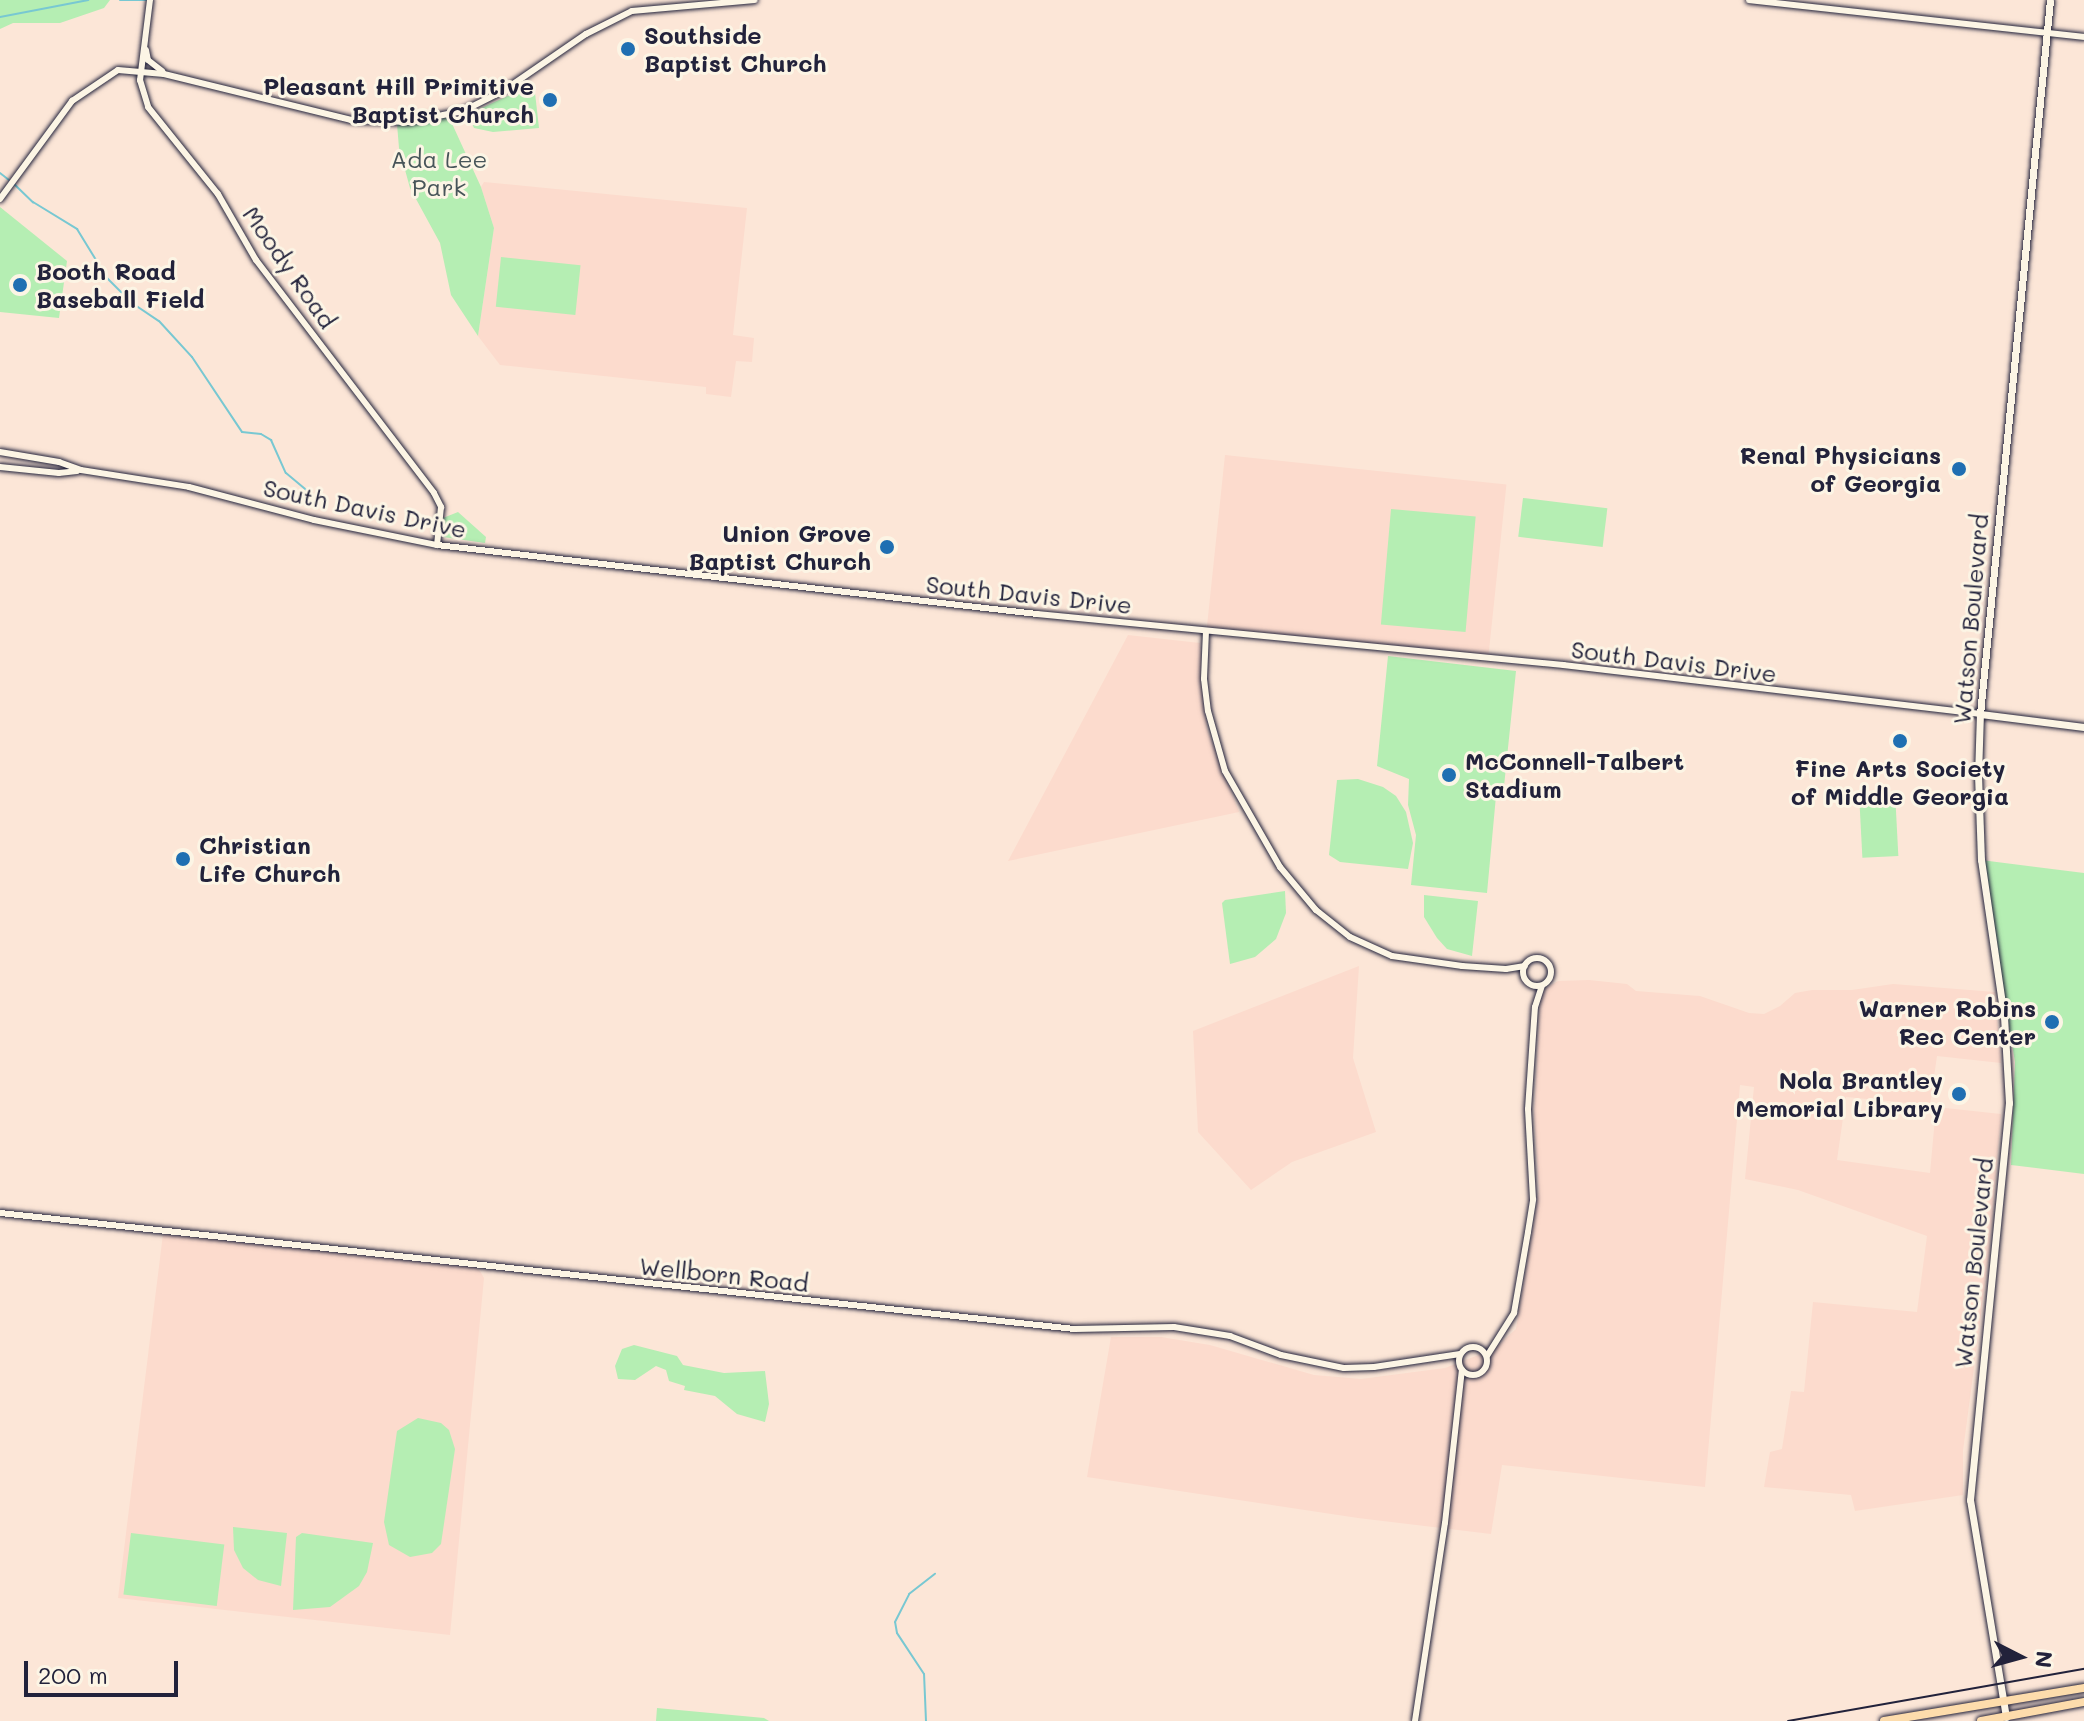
<!DOCTYPE html>
<style>
body{margin:0}
#map{position:relative;width:2084px;height:1721px;overflow:hidden;background:#fce6d7;font-family:Mali,sans-serif}
div>[style]{position:absolute}
[style*='--x']{left:calc(var(--x)*1px);top:calc(var(--y)*1px);width:calc(var(--w)*1px);rotate:calc(var(--a)*1deg)}
.built>*{inset:0;background:#fcdbcd;transform-origin:0 0}
.green>*{inset:0;background:#b5eeb3;transform-origin:0 0}
.stream>*{height:2px;margin:-1px;padding:0 1px;transform-origin:1px;border-radius:1px;background:#78c8d2}
.roads{filter:drop-shadow(0 0 2px #22223b) drop-shadow(0 0 2px #22223b)}
.tertiary>*{height:6px;margin:-3px;padding:0 3px;transform-origin:3px;border-radius:3px;background:#fcf5e5}
.tertiary>.ring{margin:-3px;padding:0;box-sizing:content-box;background:none;border:6px solid #fcf5e5;border-radius:50%}
.secondary>*{height:7px;margin:-3.5px;padding:0 3.5px;transform-origin:3.5px;border-radius:3.5px;background:#fcf5e5}
.primary>*{height:8px;margin:-4px;padding:0 4px;transform-origin:4px;border-radius:4px;background:#fddcac}
.rail>*{height:2px;margin:-1px;padding:0 1px;transform-origin:1px;border-radius:1px;background:#22223b}
.dots>*{width:22px;height:22px;translate:-50% -50%;box-sizing:border-box;border:4px solid #fcf5e5;border-radius:50%}
span{translate:-50% -50%;white-space:nowrap;text-align:center;line-height:1.15;-webkit-text-stroke:6px #fcf5e5;paint-order:stroke}
.poi-label{font-size:24px;color:#22223b;font-weight:700}
.left{translate:0 -50%;text-align:left}
.right{translate:-100% -50%;text-align:right}
.park-label{font-size:24px;color:#475559}
.street-label{font-size:24px;color:#22223b}
.north{position:absolute;left:1980px;top:1617px;width:80px;height:80px;-webkit-text-stroke:6px #fcf5e5;paint-order:stroke;rotate:96deg;font-size:22px;font-weight:700;line-height:32px;text-align:center;color:#22223b}
.north::after{content:'';display:block;margin:auto;width:28px;height:36px;background:#22223b;clip-path:polygon(50% 0,100% 100%,50% 72%,0 100%)}
.scale{position:absolute;left:24px;top:1661px;width:154px;height:36px;box-sizing:border-box;border:4px solid #22223b;border-top:0;padding-left:10px;font-size:24px;line-height:28px;white-space:nowrap;color:#22223b;-webkit-text-stroke:6px #fcf5e5;paint-order:stroke}
</style>
<div id="map">
<div class="built">
<div style="clip-path:polygon(484px 182px,747px 208px,733px 335px,754px 338px,752px 362px,736px 361px,731px 397px,706px 394px,706px 387px,500px 365px,478px 336px,494px 228px,481px 187px)"></div>
<div style="left:1225px;top:455px;width:283px;height:177px;rotate:6deg"></div>
<div style="clip-path:polygon(1128px 635px,1200px 643px,1207px 729px,1239px 812px,1008px 861px)"></div>
<div style="clip-path:polygon(1359px 966px,1353px 1058px,1376px 1132px,1292px 1162px,1251px 1190px,1198px 1132px,1193px 1031px)"></div>
<div style="clip-path:polygon(1589px 980px,1627px 984px,1636px 991px,1700px 996px,1749px 1013px,1764px 1014px,1780px 1006px,1795px 993px,1812px 990px,1852px 990px,1893px 984px,1995px 992px,2001px 1063px,1937px 1056px,1930px 1105px,1846px 1097px,1837px 1160px,1930px 1173px,1936px 1107px,2001px 1114px,1990px 1246px,1963px 1451px,1963px 1495px,1855px 1511px,1851px 1495px,1764px 1487px,1770px 1452px,1782px 1449px,1791px 1391px,1804px 1392px,1813px 1302px,1917px 1312px,1927px 1236px,1798px 1190px,1745px 1179px,1754px 1087px,1740px 1085px,1705px 1487px,1502px 1465px,1491px 1534px,1358px 1518px,1087px 1477px,1111px 1337px,1161px 1337px,1210px 1345px,1314px 1375px,1361px 1379px,1445px 1368px,1494px 1349px,1516px 1329px,1539px 1191px,1534px 1114px,1541px 991px,1558px 981px)"></div>
<div style="clip-path:polygon(163px 1234px,475px 1267px,480px 1271px,484px 1278px,450px 1635px,118px 1598px)"></div>
</div>
<div class="green">
<div style="clip-path:polygon(0 0,110px 0,104px 8px,60px 23px,13px 23px,0 29px)"></div>
<div style="clip-path:polygon(534px 84px,539px 128px,493px 132px,474px 128px,468px 114px)"></div>
<div style="clip-path:polygon(449px 117px,481px 187px,494px 228px,478px 336px,451px 295px,440px 243px,410px 188px,399px 148px,397px 124px)"></div>
<div style="clip-path:polygon(0 207px,67px 261px,59px 318px,0 312px)"></div>
<div style="left:501px;top:257px;width:80px;height:50px;rotate:6deg"></div>
<div style="left:1523px;top:498px;width:85px;height:39px;rotate:7deg"></div>
<div style="left:1391px;top:509px;width:85px;height:116px;rotate:5deg"></div>
<div style="clip-path:polygon(458px 512px,486px 537px,485px 543px,443px 537px,443px 518px)"></div>
<div style="clip-path:polygon(1388px 656px,1516px 671px,1503px 796px,1496px 796px,1487px 893px,1411px 885px,1416px 835px,1408px 805px,1409px 779px,1377px 766px)"></div>
<div style="clip-path:polygon(1358px 779px,1383px 787px,1396px 796px,1406px 812px,1413px 843px,1408px 869px,1340px 862px,1329px 855px,1337px 780px)"></div>
<div style="left:1895px;top:792px;width:64px;height:36px;rotate:87deg"></div>
<div style="clip-path:polygon(1981px 860px,2084px 873px,2084px 1174px,2011px 1165px,2015px 1062px)"></div>
<div style="clip-path:polygon(1285px 891px,1286px 913px,1276px 939px,1255px 957px,1230px 964px,1222px 903px,1225px 900px)"></div>
<div style="clip-path:polygon(1424px 895px,1478px 901px,1472px 956px,1447px 949px,1437px 938px,1424px 917px)"></div>
<div style="clip-path:polygon(634px 1345px,677px 1356px,683px 1365px,724px 1373px,765px 1371px,769px 1404px,765px 1422px,737px 1414px,715px 1396px,684px 1390px,685px 1386px,669px 1381px,666px 1370px,656px 1366px,635px 1380px,618px 1379px,615px 1366px,622px 1349px)"></div>
<div style="clip-path:polygon(418px 1418px,441px 1423px,449px 1430px,455px 1449px,441px 1544px,432px 1553px,410px 1557px,389px 1545px,384px 1522px,397px 1431px)"></div>
<div style="clip-path:polygon(233px 1527px,287px 1533px,281px 1586px,258px 1580px,243px 1568px,234px 1550px)"></div>
<div style="left:131px;top:1533px;width:94px;height:62px;rotate:7deg"></div>
<div style="clip-path:polygon(302px 1533px,373px 1543px,367px 1572px,359px 1586px,330px 1607px,293px 1610px,296px 1537px)"></div>
<div style="clip-path:polygon(657px 1708px,764px 1718px,769px 1721px,656px 1721px)"></div>
</div>
<div class="stream">
<div style="--x:120;--y:0;--w:26;--a:0"></div>
<div style="--x:0;--y:17;--w:90;--a:-10.9"></div>
<div style="--x:0;--y:173;--w:11;--a:38"></div>
<div style="--x:13;--y:183;--w:28;--a:44"></div>
<div style="--x:33;--y:202;--w:52;--a:31.5"></div>
<div style="--x:77;--y:229;--w:57;--a:58.5"></div>
<div style="--x:107;--y:278;--w:35;--a:45"></div>
<div style="--x:132;--y:303;--w:32;--a:34"></div>
<div style="--x:159;--y:321;--w:49;--a:47.5"></div>
<div style="--x:192;--y:357;--w:90;--a:56.3"></div>
<div style="--x:242;--y:432;--w:19;--a:6"></div>
<div style="--x:261;--y:434;--w:12;--a:31"></div>
<div style="--x:271;--y:440;--w:36;--a:66"></div>
<div style="--x:286;--y:473;--w:34;--a:40"></div>
<div style="--x:926;--y:1721;--w:47;--a:-92.4"></div>
<div style="--x:924;--y:1674;--w:49;--a:-123.4"></div>
<div style="--x:897;--y:1633;--w:11;--a:-100"></div>
<div style="--x:895;--y:1622;--w:31;--a:-63"></div>
<div style="--x:909;--y:1594;--w:33;--a:-38"></div>
</div>
<div class="roads">
<div class="tertiary">
<div style="--x:150;--y:0;--w:81;--a:97.1"></div>
<div style="--x:140;--y:80;--w:28;--a:73"></div>
<div style="--x:148;--y:107;--w:112;--a:51.2"></div>
<div style="--x:218;--y:194;--w:76;--a:60.1"></div>
<div style="--x:256;--y:260;--w:293;--a:52.6"></div>
<div style="--x:434;--y:493;--w:16;--a:63"></div>
<div style="--x:441;--y:507;--w:38;--a:96"></div>
<div style="--x:1749;--y:0;--w:337;--a:6.3"></div>
<div style="--x:146;--y:50;--w:10;--a:79"></div>
<div style="--x:148;--y:60;--w:18;--a:38"></div>
<div style="--x:0;--y:199;--w:122;--a:-53.7"></div>
<div style="--x:72;--y:101;--w:55;--a:-34"></div>
<div style="--x:118;--y:70;--w:46;--a:5"></div>
<div style="--x:164;--y:74;--w:193;--a:13.8"></div>
<div style="--x:351;--y:120;--w:57;--a:2"></div>
<div style="--x:408;--y:122;--w:56;--a:-11.3"></div>
<div style="--x:463;--y:111;--w:45;--a:-26.6"></div>
<div style="--x:503;--y:91;--w:101;--a:-34.5"></div>
<div style="--x:586;--y:34;--w:51;--a:-26.6"></div>
<div style="--x:632;--y:11;--w:123;--a:-5.1"></div>
<div style="--x:0;--y:452;--w:60;--a:9.6"></div>
<div style="--x:59;--y:462;--w:23;--a:20"></div>
<div style="--x:81;--y:470;--w:109;--a:8.9"></div>
<div style="--x:189;--y:487;--w:129;--a:14.8"></div>
<div style="--x:314;--y:520;--w:126;--a:11.5"></div>
<div style="--x:437;--y:545;--w:604;--a:6.56"></div>
<div style="--x:1037;--y:614;--w:529;--a:5.53"></div>
<div style="--x:1564;--y:665;--w:419;--a:6.7"></div>
<div style="--x:0;--y:467;--w:59;--a:5.8"></div>
<div style="--x:59;--y:473;--w:18;--a:-6"></div>
<div style="--x:1206;--y:631;--w:48;--a:92.4"></div>
<div style="--x:1204;--y:679;--w:32;--a:83"></div>
<div style="--x:1208;--y:711;--w:62;--a:74.2"></div>
<div style="--x:1225;--y:771;--w:111;--a:60.2"></div>
<div style="--x:1280;--y:867;--w:56;--a:50.1"></div>
<div style="--x:1316;--y:910;--w:43;--a:38.5"></div>
<div style="--x:1350;--y:937;--w:46;--a:24.3"></div>
<div style="--x:1392;--y:956;--w:71;--a:8.1"></div>
<div style="--x:1462;--y:966;--w:44;--a:3.9"></div>
<div style="--x:1506;--y:969;--w:19;--a:-9"></div>
<div class="ring" style="left:1523px;top:958px;width:22px;height:22px"></div>
<div style="--x:0;--y:1213;--w:1081;--a:6.16"></div>
<div style="--x:1075;--y:1329;--w:99;--a:-1.2"></div>
<div style="--x:1174;--y:1327;--w:57;--a:9.1"></div>
<div style="--x:1230;--y:1336;--w:54;--a:20.4"></div>
<div style="--x:1281;--y:1355;--w:64;--a:11.7"></div>
<div style="--x:1344;--y:1368;--w:30;--a:-2"></div>
<div style="--x:1374;--y:1367;--w:87;--a:-8.6"></div>
<div class="ring" style="left:1459px;top:1347px;width:22px;height:22px"></div>
<div style="--x:1487;--y:1356;--w:51;--a:-57.9"></div>
<div style="--x:1514;--y:1313;--w:82;--a:-80.2"></div>
<div style="--x:1528;--y:1232;--w:33;--a:-81"></div>
<div style="--x:1533;--y:1199;--w:90;--a:-93.2"></div>
<div style="--x:1528;--y:1109;--w:102;--a:-86.1"></div>
<div style="--x:1535;--y:1007;--w:22;--a:-72"></div>
<div style="--x:1415;--y:1721;--w:200;--a:-81.4"></div>
<div style="--x:1445;--y:1523;--w:154;--a:-83.7"></div>
</div>
<div class="secondary">
<div style="--x:1980;--y:714;--w:105;--a:7.1"></div>
<div style="--x:2006;--y:1717;--w:220;--a:-99.4"></div>
<div style="--x:1970;--y:1500;--w:399;--a:-84.4"></div>
<div style="--x:2009;--y:1103;--w:86;--a:-93.3"></div>
<div style="--x:2004;--y:1017;--w:159;--a:-98.3"></div>
<div style="--x:1981;--y:860;--w:84;--a:-92"></div>
<div style="--x:1978;--y:776;--w:62;--a:-88.2"></div>
<div style="--x:1980;--y:714;--w:717;--a:-84.4"></div>
</div>
<div class="primary">
<div style="--x:1884;--y:1721;--w:203;--a:-9.4"></div>
<div style="--x:1981;--y:1721;--w:105;--a:-10.5"></div>
</div>
</div>
<div class="rail">
<div style="--x:1788;--y:1721;--w:301;--a:-10"></div>
</div>
<div class="dots">
<div style="left:628px;top:49px;background:#1f6fb2"></div>
<div style="left:550px;top:100px;background:#1f6fb2"></div>
<div style="left:20px;top:285px;background:#1f6fb2"></div>
<div style="left:1959px;top:469px;background:#1f6fb2"></div>
<div style="left:887px;top:547px;background:#1f6fb2"></div>
<div style="left:1900px;top:741px;background:#1f6fb2"></div>
<div style="left:1449px;top:775px;background:#1f6fb2"></div>
<div style="left:183px;top:859px;background:#1f6fb2"></div>
<div style="left:2052px;top:1022px;background:#1f6fb2"></div>
<div style="left:1959px;top:1094px;background:#1f6fb2"></div>
</div>
<div class="poi-label">
<span class="left" style="left:644px;top:49px">Southside<br>Baptist Church</span>
<span class="right" style="left:534px;top:100px">Pleasant Hill Primitive<br>Baptist Church</span>
<span class="left" style="left:36px;top:285px">Booth Road<br>Baseball Field</span>
<span class="right" style="left:1941px;top:469px">Renal Physicians<br>of Georgia</span>
<span class="right" style="left:871px;top:547px">Union Grove<br>Baptist Church</span>
<span class="left" style="left:1465px;top:775px">McConnell-Talbert<br>Stadium</span>
<span style="left:1900px;top:782px">Fine Arts Society<br>of Middle Georgia</span>
<span class="left" style="left:199px;top:859px">Christian<br>Life Church</span>
<span class="right" style="left:2036px;top:1022px">Warner Robins<br>Rec Center</span>
<span class="right" style="left:1943px;top:1094px">Nola Brantley<br>Memorial Library</span>
</div>
<div class="park-label">
<span style="left:439px;top:173px">Ada Lee<br>Park</span>
</div>
<div class="street-label">
<span style="left:290px;top:267px;rotate:55deg">Moody Road</span>
<span style="left:365px;top:508px;rotate:12deg">South Davis Drive</span>
<span style="left:1029px;top:594px;rotate:6deg">South Davis Drive</span>
<span style="left:1970px;top:619px;rotate:-85deg">Watson Boulevard</span>
<span style="left:1674px;top:661px;rotate:7deg">South Davis Drive</span>
<span style="left:1973px;top:1263px;rotate:-84deg">Watson Boulevard</span>
<span style="left:724px;top:1274px;rotate:6deg">Wellborn Road</span>
</div>
<div class="north">N</div>
<div class="scale">200 m</div>
</div>
